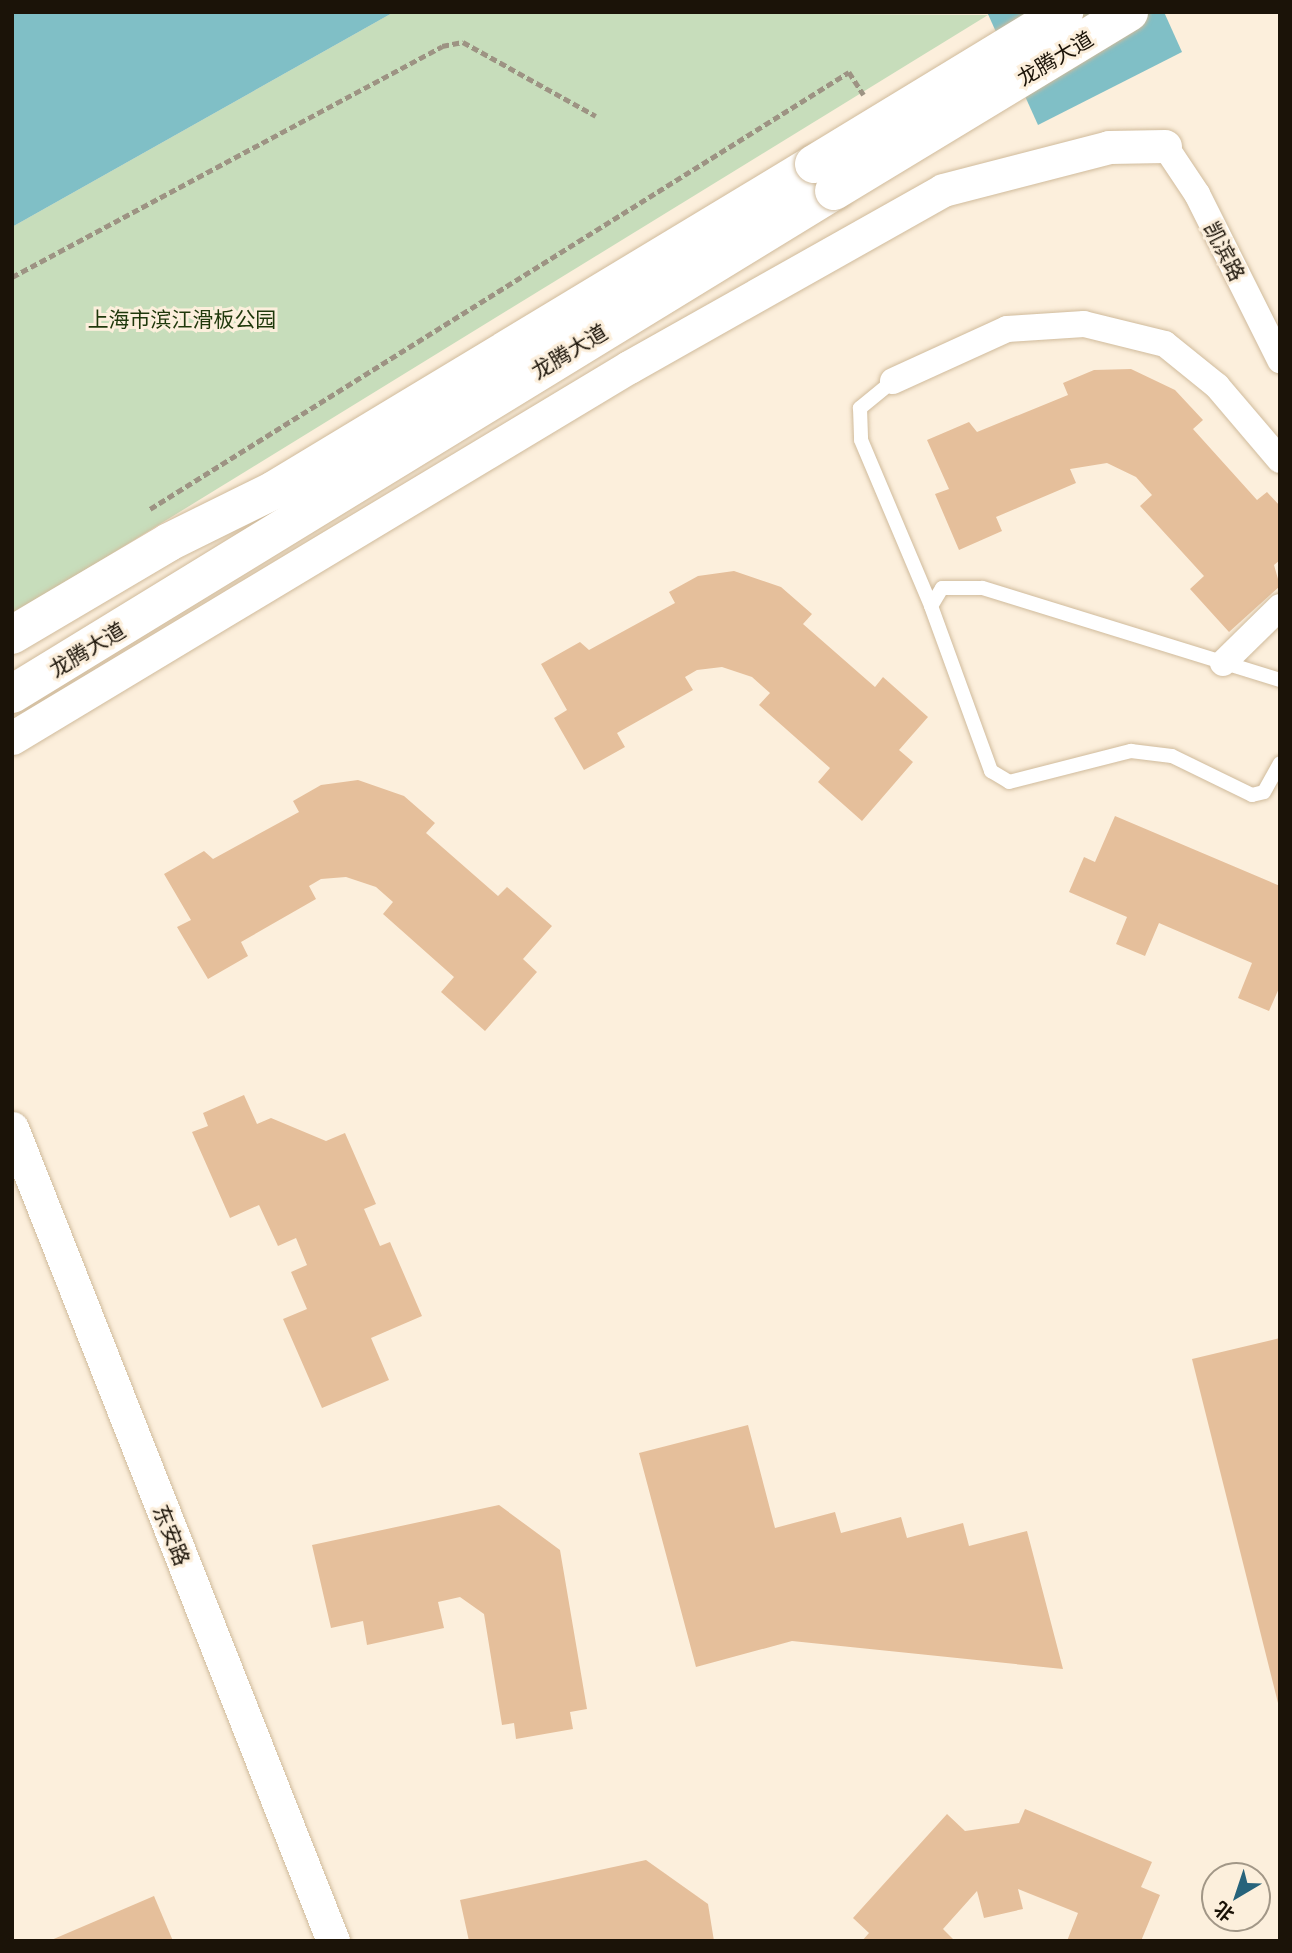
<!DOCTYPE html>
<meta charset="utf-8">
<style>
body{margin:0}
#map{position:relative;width:1292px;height:1953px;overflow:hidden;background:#fcefdc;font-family:Manrope,"Noto Sans SC",sans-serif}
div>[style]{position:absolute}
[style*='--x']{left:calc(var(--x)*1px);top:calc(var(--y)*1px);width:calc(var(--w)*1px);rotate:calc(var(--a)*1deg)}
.green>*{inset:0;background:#c7ddbb}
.water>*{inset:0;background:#80bfc6}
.building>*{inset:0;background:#e5bf9b}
.path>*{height:4.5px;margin-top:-2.25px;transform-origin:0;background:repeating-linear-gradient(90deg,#9d9383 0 7px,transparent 0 10.5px)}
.roads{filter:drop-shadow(0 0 2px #d0bb9c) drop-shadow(0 0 2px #d0bb9c)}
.service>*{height:14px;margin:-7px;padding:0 7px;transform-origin:7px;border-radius:7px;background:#fff}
.minor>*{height:26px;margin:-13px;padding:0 13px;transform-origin:13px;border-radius:13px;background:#fff}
.tertiary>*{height:33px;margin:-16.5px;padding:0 16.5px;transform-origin:16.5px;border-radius:16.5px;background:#fff}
.secondary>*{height:38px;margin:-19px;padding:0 19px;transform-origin:19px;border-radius:19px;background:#fff}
.bridges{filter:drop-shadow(0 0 2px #d0bb9c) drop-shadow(0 0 2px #d0bb9c)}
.secondary-bridge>*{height:38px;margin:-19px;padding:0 19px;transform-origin:19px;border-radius:19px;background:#fff}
span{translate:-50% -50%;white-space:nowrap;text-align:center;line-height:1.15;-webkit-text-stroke:6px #fcefdc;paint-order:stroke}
.street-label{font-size:21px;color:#1b1308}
.park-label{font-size:21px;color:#1f380b}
.frame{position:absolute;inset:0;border:14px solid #1b1308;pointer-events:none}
.north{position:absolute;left:1201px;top:1862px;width:70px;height:70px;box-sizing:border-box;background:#fcefdc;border:2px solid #a29787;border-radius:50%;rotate:219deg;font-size:19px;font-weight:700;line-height:28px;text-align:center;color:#1b1308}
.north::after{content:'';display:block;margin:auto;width:24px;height:32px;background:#27637b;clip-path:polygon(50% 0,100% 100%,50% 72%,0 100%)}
</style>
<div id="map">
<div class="green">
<div style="clip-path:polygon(394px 12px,988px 15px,12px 615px,12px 227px)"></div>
</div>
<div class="water">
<div style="clip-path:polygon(12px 12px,394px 12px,12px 227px)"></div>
<div style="clip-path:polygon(987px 12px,1164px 12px,1182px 52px,1038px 125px)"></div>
</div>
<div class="building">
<div style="clip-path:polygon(1131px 369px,1175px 390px,1203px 420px,1193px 429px,1257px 500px,1267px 492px,1280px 506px,1280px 560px,1274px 565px,1280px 586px,1229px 632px,1190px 589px,1204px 576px,1140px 506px,1152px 495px,1136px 477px,1107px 463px,1070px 469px,1076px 483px,996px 517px,1002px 531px,959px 550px,935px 494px,949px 489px,927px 440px,969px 422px,977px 432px,1068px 395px,1063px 383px,1094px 370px)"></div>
<div style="clip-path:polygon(734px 571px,781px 587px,812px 614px,803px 624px,875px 687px,883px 677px,928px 717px,899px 750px,913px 762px,862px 821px,818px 782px,830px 768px,759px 705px,770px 693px,752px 677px,722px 667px,697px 670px,685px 677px,693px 690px,617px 733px,625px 747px,584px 770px,554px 718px,567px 710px,541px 664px,580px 642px,589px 650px,675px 603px,669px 592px,698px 576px)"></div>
<div style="clip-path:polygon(358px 780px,404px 796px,435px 823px,426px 833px,498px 896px,507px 887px,552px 926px,523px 959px,537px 972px,485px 1031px,441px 992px,454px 977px,383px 914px,393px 902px,376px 887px,346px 877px,321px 879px,309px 886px,316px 899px,241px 942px,248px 956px,208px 979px,177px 927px,191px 920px,164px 874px,204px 851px,213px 859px,299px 812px,293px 801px,321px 785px)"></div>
<div style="clip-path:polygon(1115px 816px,1280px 886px,1280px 986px,1269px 1011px,1238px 998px,1252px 963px,1159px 923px,1145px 956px,1116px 944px,1127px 917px,1069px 892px,1084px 857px,1095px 862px)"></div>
<div style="clip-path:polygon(244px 1095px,257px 1124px,271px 1118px,326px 1141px,345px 1133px,376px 1204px,364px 1209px,380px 1246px,390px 1242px,422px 1316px,371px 1338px,389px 1380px,322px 1408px,283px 1319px,307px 1309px,291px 1272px,307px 1265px,296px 1238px,278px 1246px,259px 1205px,230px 1218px,192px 1132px,208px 1126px,203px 1113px)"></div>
<div style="clip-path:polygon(1280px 1338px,1280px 1707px,1279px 1707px,1192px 1359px)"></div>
<div style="clip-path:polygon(748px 1425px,775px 1528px,835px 1512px,841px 1533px,901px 1517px,907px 1538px,963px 1523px,969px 1546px,1027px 1531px,1063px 1669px,792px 1641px,696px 1667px,639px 1453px)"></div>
<div style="clip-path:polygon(499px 1505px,560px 1550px,587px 1709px,570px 1712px,573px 1729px,516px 1739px,514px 1723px,502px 1725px,484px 1614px,460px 1597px,438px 1602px,444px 1628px,367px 1645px,363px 1621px,331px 1628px,312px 1545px)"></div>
<div style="clip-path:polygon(1025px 1809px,1152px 1862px,1141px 1887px,1160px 1895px,1141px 1941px,1067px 1941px,1078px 1913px,1018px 1889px,1023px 1909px,984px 1918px,977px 1891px,943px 1929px,955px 1941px,862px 1941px,869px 1933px,853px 1918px,947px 1814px,965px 1831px,1019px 1823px)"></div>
<div style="clip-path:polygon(646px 1860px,708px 1904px,714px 1941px,469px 1941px,460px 1900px)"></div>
<div style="clip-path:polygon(154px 1896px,173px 1941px,49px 1941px)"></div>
</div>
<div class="path">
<div style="--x:12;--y:277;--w:488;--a:-28.2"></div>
<div style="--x:442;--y:46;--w:21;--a:-11"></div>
<div style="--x:463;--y:42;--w:152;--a:29.1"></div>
<div style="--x:150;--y:509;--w:824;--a:-32.01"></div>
<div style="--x:849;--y:72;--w:27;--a:57"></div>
</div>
<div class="roads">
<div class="service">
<div style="--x:893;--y:381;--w:43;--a:140.7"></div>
<div style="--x:860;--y:408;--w:32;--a:88"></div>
<div style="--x:861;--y:440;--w:180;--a:67.1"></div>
<div style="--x:1280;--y:680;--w:312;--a:-162.8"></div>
<div style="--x:982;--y:588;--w:40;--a:180"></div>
<div style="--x:942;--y:588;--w:21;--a:121"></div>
<div style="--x:931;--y:606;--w:176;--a:70"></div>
<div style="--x:991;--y:771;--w:21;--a:31"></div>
<div style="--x:1009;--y:782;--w:126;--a:-14.3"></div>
<div style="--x:1131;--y:751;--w:41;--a:7"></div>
<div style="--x:1172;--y:756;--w:89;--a:26"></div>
<div style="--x:1252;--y:795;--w:12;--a:-14"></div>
<div style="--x:1264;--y:792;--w:33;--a:-61"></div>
</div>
<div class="minor">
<div style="--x:1165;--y:146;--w:58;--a:56.3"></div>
<div style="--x:1197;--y:194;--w:186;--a:63.4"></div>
<div style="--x:893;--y:381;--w:125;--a:-24.5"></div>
<div style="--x:1007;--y:329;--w:77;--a:-3.7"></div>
<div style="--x:1084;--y:324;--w:83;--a:13.9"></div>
<div style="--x:1165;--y:344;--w:67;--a:38.9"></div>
<div style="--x:1217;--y:386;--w:97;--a:49.6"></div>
<div style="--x:1223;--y:663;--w:80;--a:-44.5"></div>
</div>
<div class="tertiary">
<div style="--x:12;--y:738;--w:720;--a:-31.02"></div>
<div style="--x:629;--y:367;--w:360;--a:-29.4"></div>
<div style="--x:943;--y:190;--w:171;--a:-14.5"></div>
<div style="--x:1109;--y:147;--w:56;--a:-1"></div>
<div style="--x:12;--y:1128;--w:874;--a:68.45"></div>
</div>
<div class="secondary">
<div style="--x:12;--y:635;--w:182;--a:-30.6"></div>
<div style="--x:169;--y:542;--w:117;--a:-26.3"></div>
<div style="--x:274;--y:490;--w:631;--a:-31.12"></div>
<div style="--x:12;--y:694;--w:964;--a:-31.46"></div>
</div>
</div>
<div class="bridges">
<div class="secondary-bridge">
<div style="--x:814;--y:164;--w:293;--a:-31.3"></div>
<div style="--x:834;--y:191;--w:345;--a:-31.2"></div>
</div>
</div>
<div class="street-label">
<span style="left:1055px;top:58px;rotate:-31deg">龙腾大道</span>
<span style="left:1225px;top:251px;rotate:63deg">凯滨路</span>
<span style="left:569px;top:351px;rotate:-31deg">龙腾大道</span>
<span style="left:87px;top:649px;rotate:-31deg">龙腾大道</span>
<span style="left:172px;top:1535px;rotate:68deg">东安路</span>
</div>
<div class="park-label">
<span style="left:182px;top:319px">上海市滨江滑板公园</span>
</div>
<div class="frame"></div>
<div class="north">北</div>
</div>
